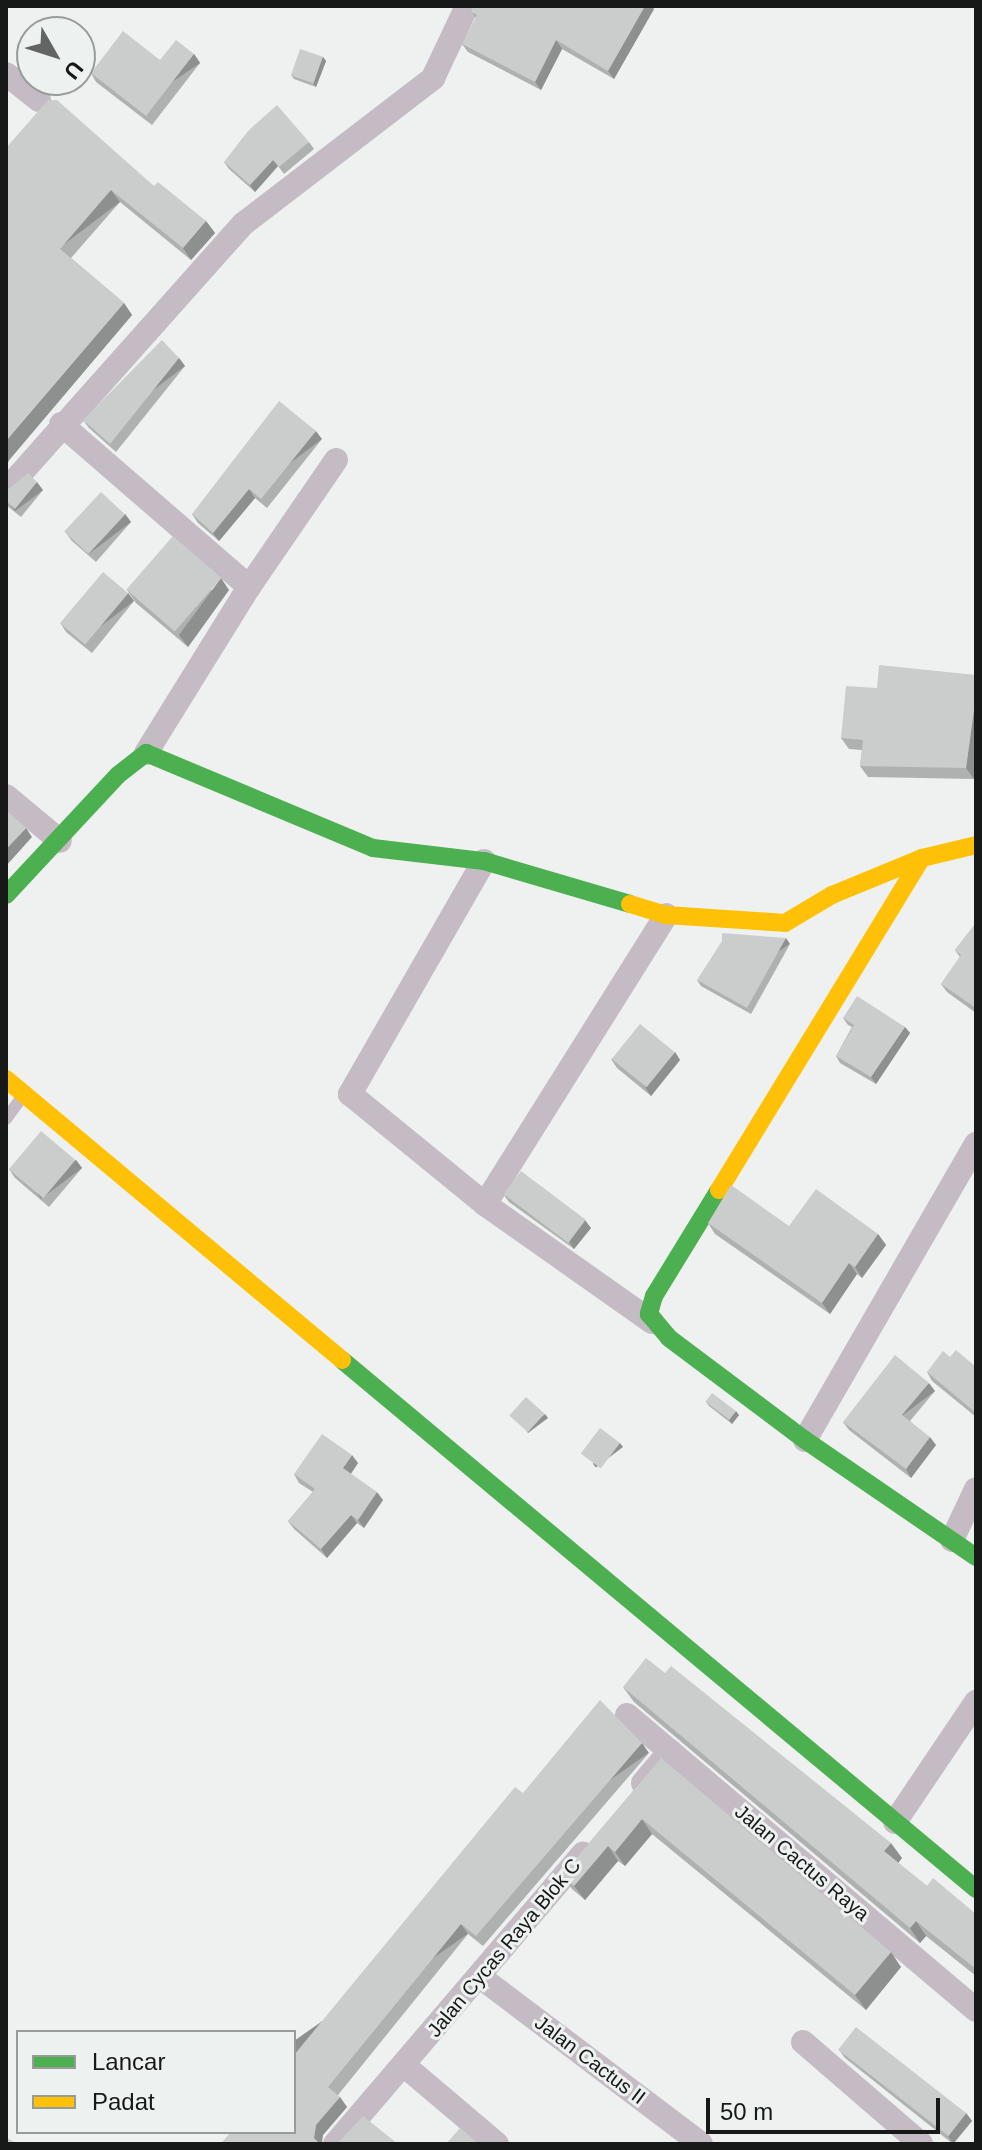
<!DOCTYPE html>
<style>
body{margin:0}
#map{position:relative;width:982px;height:2150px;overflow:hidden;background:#eef1f0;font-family:Arial,sans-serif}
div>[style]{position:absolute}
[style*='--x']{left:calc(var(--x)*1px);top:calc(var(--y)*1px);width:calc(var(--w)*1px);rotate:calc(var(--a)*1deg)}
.lane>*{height:12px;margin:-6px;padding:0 6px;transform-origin:6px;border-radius:6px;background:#c4bbc4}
.street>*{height:24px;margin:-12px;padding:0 12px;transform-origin:12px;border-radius:12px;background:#c4bbc4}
.fast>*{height:18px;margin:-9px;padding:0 9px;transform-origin:9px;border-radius:9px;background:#4caf50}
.slow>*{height:18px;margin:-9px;padding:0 9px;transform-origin:9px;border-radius:9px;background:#ffc107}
.wall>*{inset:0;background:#afb0b0}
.shaded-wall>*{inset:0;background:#8e9090;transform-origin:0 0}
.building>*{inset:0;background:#cbcdcd;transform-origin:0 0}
span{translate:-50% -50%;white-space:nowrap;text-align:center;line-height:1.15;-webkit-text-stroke:6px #edf2f0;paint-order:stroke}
.street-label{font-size:20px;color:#171918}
.frame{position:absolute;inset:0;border:8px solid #171918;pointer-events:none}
.legend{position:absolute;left:16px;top:2030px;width:280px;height:104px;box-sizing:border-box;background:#edf2f0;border:2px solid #979b9a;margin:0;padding:10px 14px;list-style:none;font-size:24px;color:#171918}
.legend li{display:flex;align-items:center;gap:16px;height:40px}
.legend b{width:40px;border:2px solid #979b9a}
.north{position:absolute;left:16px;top:16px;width:80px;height:80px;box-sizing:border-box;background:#edf2f0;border:2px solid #979b9a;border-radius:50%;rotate:129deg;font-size:22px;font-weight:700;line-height:32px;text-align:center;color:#171918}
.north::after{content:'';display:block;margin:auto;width:28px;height:36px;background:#626564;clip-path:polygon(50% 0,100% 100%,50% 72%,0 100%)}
.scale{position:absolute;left:706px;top:2098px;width:234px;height:36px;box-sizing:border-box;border:4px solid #171918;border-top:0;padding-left:10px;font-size:24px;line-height:28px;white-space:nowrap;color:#171918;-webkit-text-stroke:6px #edf2f0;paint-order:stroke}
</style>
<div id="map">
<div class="lane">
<div style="--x:6;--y:1119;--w:27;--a:-54"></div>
</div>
<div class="street">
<div style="--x:6;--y:74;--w:42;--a:38.2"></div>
<div style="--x:61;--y:424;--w:249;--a:40.9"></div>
<div style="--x:6;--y:490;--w:356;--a:-48.3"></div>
<div style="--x:243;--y:224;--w:240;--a:-37.5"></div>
<div style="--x:433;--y:78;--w:80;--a:-64.7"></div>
<div style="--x:146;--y:753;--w:195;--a:-58.2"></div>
<div style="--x:249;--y:587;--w:154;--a:-55.6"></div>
<div style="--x:6;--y:796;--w:70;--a:39.8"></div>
<div style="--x:484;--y:861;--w:269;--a:119.9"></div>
<div style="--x:350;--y:1094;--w:174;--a:39.2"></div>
<div style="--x:652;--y:1322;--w:204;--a:-144.8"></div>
<div style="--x:485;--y:1204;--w:341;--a:-57.9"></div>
<div style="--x:805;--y:1440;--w:342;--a:-60"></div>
<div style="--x:952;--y:1540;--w:56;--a:-64.8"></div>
<div style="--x:627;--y:1715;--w:457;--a:40.2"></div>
<div style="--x:643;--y:1783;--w:42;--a:-49.8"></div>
<div style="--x:895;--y:1822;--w:145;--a:-56"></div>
<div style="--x:479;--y:1976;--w:278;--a:37.1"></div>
<div style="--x:803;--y:2042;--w:156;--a:40.8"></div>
<div style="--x:406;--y:2067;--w:119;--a:40.2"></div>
<div style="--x:335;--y:2144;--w:382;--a:-49.5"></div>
</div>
<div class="fast">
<div style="--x:6;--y:895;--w:164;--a:-47"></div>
<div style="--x:118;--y:775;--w:36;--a:-38"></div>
<div style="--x:146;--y:753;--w:246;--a:22.7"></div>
<div style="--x:373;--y:848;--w:112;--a:6.7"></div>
<div style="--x:484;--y:861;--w:152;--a:16.4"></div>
<div style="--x:719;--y:1190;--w:124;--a:121.5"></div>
<div style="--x:654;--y:1296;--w:19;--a:106"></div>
<div style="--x:649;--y:1314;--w:31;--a:50"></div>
<div style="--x:669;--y:1338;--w:170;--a:36.9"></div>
<div style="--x:805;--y:1440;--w:207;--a:34.4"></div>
<div style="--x:342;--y:1360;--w:826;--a:39.84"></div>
</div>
<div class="slow">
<div style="--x:630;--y:904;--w:38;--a:17"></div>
<div style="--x:666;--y:915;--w:119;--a:3.8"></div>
<div style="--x:785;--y:923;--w:55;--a:-30.8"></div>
<div style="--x:832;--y:895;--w:97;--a:-22.3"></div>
<div style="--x:922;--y:858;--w:56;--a:-13.5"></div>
<div style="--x:6;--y:1079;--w:438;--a:39.9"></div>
<div style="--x:719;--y:1190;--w:389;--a:-58.6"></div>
</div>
<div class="wall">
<div style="clip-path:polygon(472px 6px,651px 6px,654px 9px,614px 79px,562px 49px,541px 90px,468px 52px,462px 44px,476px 18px,471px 12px)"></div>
<div style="clip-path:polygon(194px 54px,200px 63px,152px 125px,96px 82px,91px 73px)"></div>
<div style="clip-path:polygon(323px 57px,326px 61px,316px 87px,294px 79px,291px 75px)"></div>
<div style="clip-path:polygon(309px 142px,314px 149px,284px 174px,278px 166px,255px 192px,229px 169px,224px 162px)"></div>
<div style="clip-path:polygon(6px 148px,154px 186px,206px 221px,215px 233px,191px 260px,120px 202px,71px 258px,124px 303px,132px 315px,10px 459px)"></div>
<div style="clip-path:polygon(179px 358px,185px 366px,116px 452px,89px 428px,83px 420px)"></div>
<div style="clip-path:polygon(322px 439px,267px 508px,255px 498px,219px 541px,198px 523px,192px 514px)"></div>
<div style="clip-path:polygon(43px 490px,21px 517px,6px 505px,6px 491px)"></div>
<div style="clip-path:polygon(125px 514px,131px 522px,96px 562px,72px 541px,66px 533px)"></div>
<div style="clip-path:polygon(127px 590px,229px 590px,188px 647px,136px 603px)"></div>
<div style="clip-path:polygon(128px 593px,134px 601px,92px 653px,66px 632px,61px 624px)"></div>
<div style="clip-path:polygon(976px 675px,976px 764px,974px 779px,868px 777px,860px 766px,862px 750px,849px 749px,841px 738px,877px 688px)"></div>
<div style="clip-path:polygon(976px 923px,976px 1013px,947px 992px,941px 984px,960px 957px,955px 950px)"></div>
<div style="clip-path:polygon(790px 944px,751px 1014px,701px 986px,697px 980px)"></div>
<div style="clip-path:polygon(843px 1018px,905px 1027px,910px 1033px,876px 1084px,840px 1063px,836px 1056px,852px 1027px,848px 1025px)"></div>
<div style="clip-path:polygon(675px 1052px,680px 1060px,651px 1096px,617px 1068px,611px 1059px)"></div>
<div style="clip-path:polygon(76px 1160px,82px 1168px,49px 1207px,15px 1178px,9px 1169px)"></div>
<div style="clip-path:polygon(503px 1194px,591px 1228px,574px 1249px,509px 1202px)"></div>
<div style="clip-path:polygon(708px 1223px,789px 1226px,878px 1234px,886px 1245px,862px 1278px,857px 1274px,830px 1314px,715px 1234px)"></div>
<div style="clip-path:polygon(950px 1357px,976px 1367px,976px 1417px,932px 1381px,927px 1372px)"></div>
<div style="clip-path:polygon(935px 1391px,910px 1421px,936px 1445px,911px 1478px,849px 1430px,843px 1422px)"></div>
<div style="clip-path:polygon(706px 1402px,739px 1415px,732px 1424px,709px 1406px)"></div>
<div style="clip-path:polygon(358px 1463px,351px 1474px,383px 1500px,364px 1528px,357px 1523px,327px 1558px,294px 1529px,288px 1521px,313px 1492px,299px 1483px,294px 1474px)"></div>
<div style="clip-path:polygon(623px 1687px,902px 1858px,898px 1863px,927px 1886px,976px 1914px,976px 1976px,926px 1936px,920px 1943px,634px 1702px)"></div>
<div style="clip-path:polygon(649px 1753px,483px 1946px,468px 1934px,338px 2095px,347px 2107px,323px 2135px,322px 2144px,221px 2144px,523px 1793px)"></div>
<div style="clip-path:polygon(661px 1758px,901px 1967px,866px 2010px,652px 1834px,625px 1866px,618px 1861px,585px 1900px,572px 1889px,562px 1875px)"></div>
<div style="clip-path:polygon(839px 2050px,966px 2113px,972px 2121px,953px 2144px,845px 2058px)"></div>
</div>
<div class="shaded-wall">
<div style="clip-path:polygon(645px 6px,651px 6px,654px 9px,614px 79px,608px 71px)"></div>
<div style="clip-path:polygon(556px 40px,562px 49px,541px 90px,535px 82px)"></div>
<div style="left:194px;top:54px;width:11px;height:78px;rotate:56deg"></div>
<div style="clip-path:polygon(323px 57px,326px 61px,316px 87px,313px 83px)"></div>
<div style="clip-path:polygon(273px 160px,278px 166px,255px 192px,250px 185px)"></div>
<div style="left:111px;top:190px;width:15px;height:78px;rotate:53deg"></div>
<div style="clip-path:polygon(206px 221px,215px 233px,191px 260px,183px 248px)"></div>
<div style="clip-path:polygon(124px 303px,132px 315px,10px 459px,6px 466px,6px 441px)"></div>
<div style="left:179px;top:358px;width:10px;height:110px;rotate:53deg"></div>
<div style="left:316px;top:431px;width:10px;height:87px;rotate:53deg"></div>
<div style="left:37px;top:482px;width:10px;height:35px;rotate:53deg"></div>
<div style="clip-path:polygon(249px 489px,255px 498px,219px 541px,213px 533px)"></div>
<div style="left:125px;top:514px;width:10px;height:53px;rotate:53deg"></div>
<div style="clip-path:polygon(221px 578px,229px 590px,188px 647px,179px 635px)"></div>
<div style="left:128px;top:593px;width:10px;height:66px;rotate:53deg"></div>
<div style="clip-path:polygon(976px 695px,976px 764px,974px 779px,966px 768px)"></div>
<div style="clip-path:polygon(26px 828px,32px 837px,6px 866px,6px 849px)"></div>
<div style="left:786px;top:938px;width:7px;height:80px;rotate:56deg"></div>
<div style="clip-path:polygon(905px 1027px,910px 1033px,876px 1084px,871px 1077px)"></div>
<div style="clip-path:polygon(675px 1052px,680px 1060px,651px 1096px,645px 1087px)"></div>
<div style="left:76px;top:1160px;width:10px;height:51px;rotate:53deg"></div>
<div style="clip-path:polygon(585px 1220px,591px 1228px,574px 1249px,568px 1240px)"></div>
<div style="clip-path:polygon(878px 1234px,886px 1245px,862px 1278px,855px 1267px)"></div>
<div style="clip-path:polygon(849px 1263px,857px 1274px,830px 1314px,822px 1303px)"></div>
<div style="left:929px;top:1383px;width:10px;height:42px;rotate:53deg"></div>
<div style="clip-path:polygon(736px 1411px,739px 1415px,732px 1424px,729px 1420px)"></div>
<div style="left:545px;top:1414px;width:5px;height:25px;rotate:53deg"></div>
<div style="clip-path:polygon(930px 1437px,936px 1445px,911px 1478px,906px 1469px)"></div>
<div style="left:620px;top:1443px;width:5px;height:34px;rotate:53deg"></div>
<div style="clip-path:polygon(352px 1455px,358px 1463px,349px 1476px,343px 1468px)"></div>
<div style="clip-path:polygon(377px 1492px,383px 1500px,364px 1528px,358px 1520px)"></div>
<div style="clip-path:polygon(351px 1515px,357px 1523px,327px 1558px,321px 1549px)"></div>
<div style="left:642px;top:1743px;width:12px;height:255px;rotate:55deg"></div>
<div style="clip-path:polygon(642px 1819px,652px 1834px,625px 1866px,615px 1852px)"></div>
<div style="clip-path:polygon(891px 1843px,902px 1858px,895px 1867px,884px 1851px)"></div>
<div style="clip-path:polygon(608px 1846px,618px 1861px,585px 1900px,574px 1886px)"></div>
<div style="clip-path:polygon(916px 1921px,926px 1936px,920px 1943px,910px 1928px)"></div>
<div style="left:461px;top:1924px;width:12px;height:210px;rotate:55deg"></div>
<div style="clip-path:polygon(891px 1952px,901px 1967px,866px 2010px,855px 1995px)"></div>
<div style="clip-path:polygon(340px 2097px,347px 2107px,323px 2135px,321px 2144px,318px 2144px,314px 2138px,316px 2125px)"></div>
<div style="clip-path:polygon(966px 2113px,972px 2121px,953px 2144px,948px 2136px)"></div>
</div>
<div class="building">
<div style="clip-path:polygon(472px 6px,645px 6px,608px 71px,556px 40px,535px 82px,462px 44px,477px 15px,471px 12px)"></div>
<div style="clip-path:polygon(123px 31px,160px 60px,176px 40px,194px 54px,146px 116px,91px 73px)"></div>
<div style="left:300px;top:49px;width:24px;height:28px;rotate:19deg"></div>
<div style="clip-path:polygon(48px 100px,57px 100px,154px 186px,158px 182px,206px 221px,183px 248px,111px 190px,60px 249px,124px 303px,6px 441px,6px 148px)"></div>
<div style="clip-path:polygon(277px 105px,309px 142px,279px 167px,273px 160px,250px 185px,224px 162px,248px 131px)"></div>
<div style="clip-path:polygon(162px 340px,179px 358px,110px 444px,83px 420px)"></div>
<div style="clip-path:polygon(279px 401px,316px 431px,261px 499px,249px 489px,213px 533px,192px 514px)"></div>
<div style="clip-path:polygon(28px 473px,37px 482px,15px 509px,6px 501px,6px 491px)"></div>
<div style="left:101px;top:492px;width:33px;height:54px;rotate:43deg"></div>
<div style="left:173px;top:536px;width:64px;height:71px;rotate:41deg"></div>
<div style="left:103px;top:572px;width:33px;height:67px;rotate:40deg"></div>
<div style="clip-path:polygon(879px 665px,976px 675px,976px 695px,966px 768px,860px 766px,863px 740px,841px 738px,846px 686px,877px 688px)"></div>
<div style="clip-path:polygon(6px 810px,26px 828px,6px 849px)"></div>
<div style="clip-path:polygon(976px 923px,976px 1008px,941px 984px,961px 955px,955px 950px)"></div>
<div style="clip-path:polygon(722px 933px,786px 938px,747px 1008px,697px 980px,722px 941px)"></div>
<div style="clip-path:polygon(857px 996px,905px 1027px,871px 1077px,836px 1056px,854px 1025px,843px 1018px)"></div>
<div style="left:640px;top:1024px;width:45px;height:45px;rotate:39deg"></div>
<div style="left:41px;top:1131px;width:45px;height:50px;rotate:40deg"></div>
<div style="left:521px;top:1171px;width:81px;height:29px;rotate:37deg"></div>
<div style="clip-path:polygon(731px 1185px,789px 1226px,816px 1189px,878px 1234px,855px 1267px,849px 1263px,822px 1303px,708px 1223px)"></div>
<div style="clip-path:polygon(956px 1350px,976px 1367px,976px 1413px,927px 1372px,943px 1351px,950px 1357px)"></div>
<div style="clip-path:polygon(895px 1355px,929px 1383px,902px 1415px,930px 1437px,906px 1469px,843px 1422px)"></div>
<div style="left:712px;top:1393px;width:30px;height:11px;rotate:37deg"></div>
<div style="left:526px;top:1397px;width:25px;height:25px;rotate:42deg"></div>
<div style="left:600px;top:1428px;width:25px;height:32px;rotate:37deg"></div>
<div style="clip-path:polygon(322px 1434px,352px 1455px,343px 1468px,377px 1492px,358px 1520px,351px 1515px,321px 1549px,288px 1521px,315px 1489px,294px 1474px)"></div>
<div style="clip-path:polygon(646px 1658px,665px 1673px,671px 1666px,891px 1843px,884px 1851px,927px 1886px,933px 1878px,976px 1914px,976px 1969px,916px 1921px,910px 1928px,623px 1687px)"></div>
<div style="clip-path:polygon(600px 1700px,642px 1743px,476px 1936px,461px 1924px,328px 2087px,340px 2097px,316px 2125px,314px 2138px,320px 2144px,221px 2144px,231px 2132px,294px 2132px,294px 2055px,515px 1787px,523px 1793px)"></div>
<div style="clip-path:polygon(661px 1758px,891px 1952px,855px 1995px,642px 1819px,615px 1852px,608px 1846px,574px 1886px,562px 1875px)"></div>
<div style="left:856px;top:2027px;width:140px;height:29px;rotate:38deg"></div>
<div style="clip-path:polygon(363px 2116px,398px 2144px,337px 2144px)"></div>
<div style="clip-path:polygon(460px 2128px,479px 2144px,446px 2144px)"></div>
<div style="clip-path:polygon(6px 2137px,17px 2144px,6px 2144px)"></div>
</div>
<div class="street-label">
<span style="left:802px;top:1863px;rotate:40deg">Jalan Cactus Raya</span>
<span style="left:504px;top:1948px;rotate:-50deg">Jalan Cycas Raya Blok C</span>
<span style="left:590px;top:2060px;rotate:37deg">Jalan Cactus II</span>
</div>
<div class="frame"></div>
<ul class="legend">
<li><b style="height:10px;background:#4caf50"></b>Lancar</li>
<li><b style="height:10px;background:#ffc107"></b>Padat</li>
</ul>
<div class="north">U</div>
<div class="scale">50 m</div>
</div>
